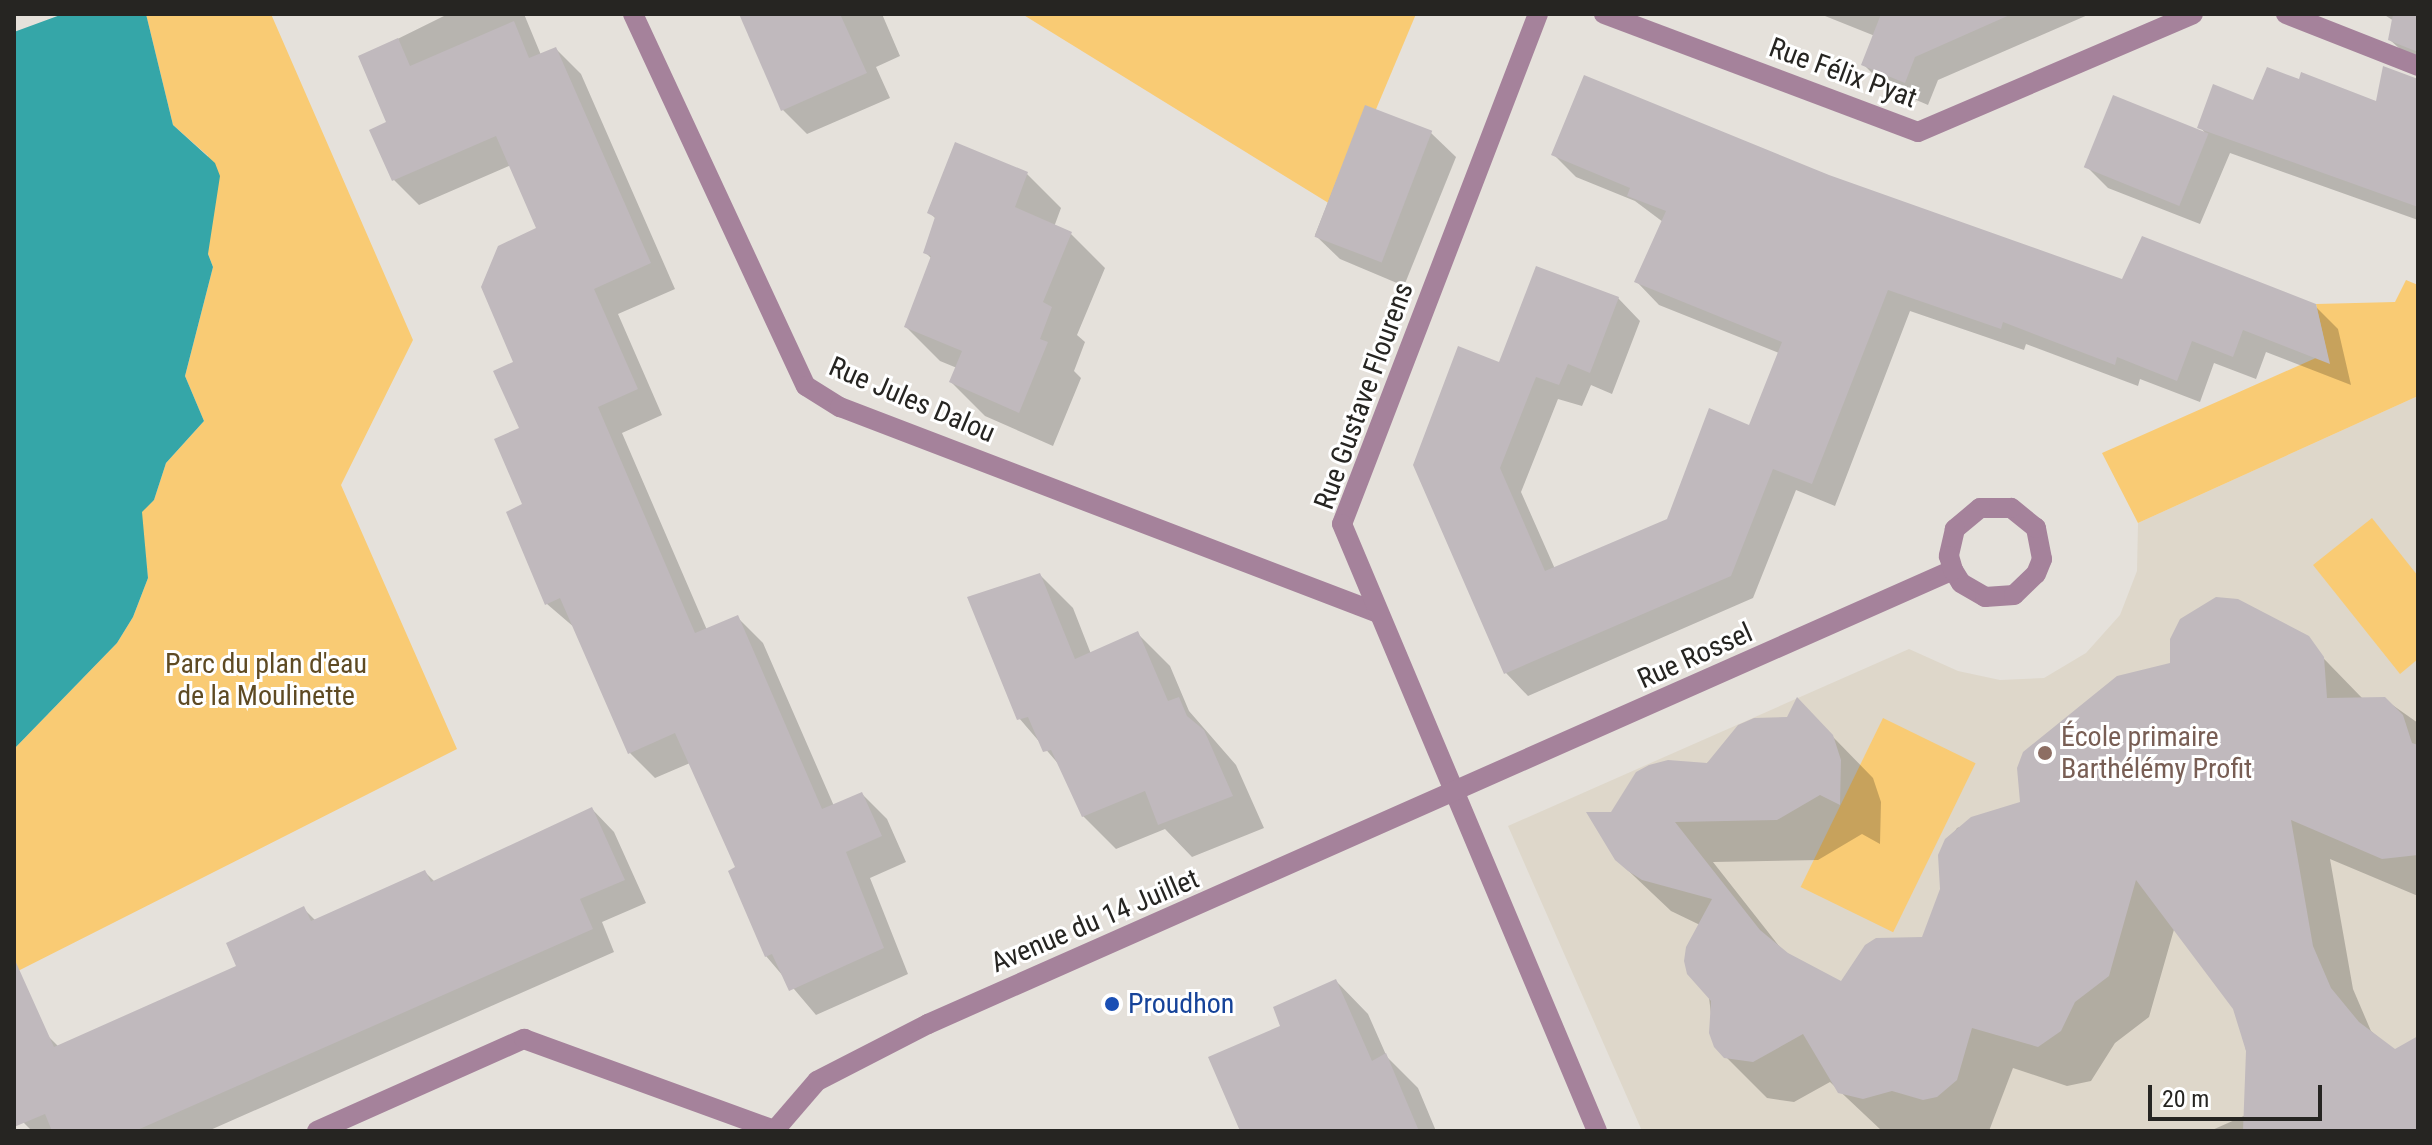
<!DOCTYPE html>
<meta charset="utf-8">
<style>
body{margin:0}
#map{position:relative;width:2432px;height:1145px;overflow:hidden;background:#e5e1db;font-family:"Roboto Condensed",sans-serif}
div>[style]{position:absolute}
[style*='--x']{left:calc(var(--x)*1px);top:calc(var(--y)*1px);width:calc(var(--w)*1px);rotate:calc(var(--a)*1deg)}
.built>*{inset:0;background:#ded7ca}
.green>*{inset:0;background:#f9cb74;transform-origin:0 0}
.water>*{inset:0;background:#35a6a8}
.shadow>*{inset:0;background:#0003}
.building>*{inset:0;background:#c0b9bd;transform-origin:0 0}
.minor>*{height:20px;margin:-10px;padding:0 10px;transform-origin:10px;border-radius:10px;background:#a5829b}
.dots>*{width:22px;height:22px;translate:-50% -50%;box-sizing:border-box;border:4px solid #fff;border-radius:50%}
span{translate:-50% -50%;white-space:nowrap;text-align:center;line-height:1.15;-webkit-text-stroke:6px #fff;paint-order:stroke}
.street-label{font-size:28px;color:#262522}
.park-label{font-size:28px;color:#5e4a23}
.education-label{font-size:28px;color:#785e54}
.left{translate:0 -50%;text-align:left}
.transit-label{font-size:28px;color:#164399}
.frame{position:absolute;inset:0;border:16px solid #262522;pointer-events:none}
.scale{position:absolute;left:2148px;top:1085px;width:174px;height:36px;box-sizing:border-box;border:4px solid #262522;border-top:0;padding-left:10px;font-size:24px;line-height:28px;white-space:nowrap;color:#262522;-webkit-text-stroke:6px #fff;paint-order:stroke}
</style>
<div id="map">
<div class="built">
<div style="clip-path:polygon(2418px 396px,2418px 1131px,1642px 1131px,1508px 826px,1909px 649px,1958px 671px,2000px 680px,2044px 678px,2086px 653px,2120px 615px,2137px 571px,2138px 523px)"></div>
</div>
<div class="green">
<div style="clip-path:polygon(146px 14px,271px 14px,413px 340px,341px 485px,457px 749px,14px 973px,14px 749px,117px 643px,133px 617px,148px 578px,141px 512px,154px 500px,166px 463px,204px 421px,185px 376px,213px 267px,208px 254px,208px 156px,173px 125px)"></div>
<div style="clip-path:polygon(1022px 14px,1416px 14px,1335px 207px)"></div>
<div style="clip-path:polygon(2406px 280px,2418px 285px,2418px 396px,2138px 523px,2102px 453px,2327px 353px,2316px 304px,2395px 302px)"></div>
<div style="clip-path:polygon(2372px 518px,2418px 576px,2418px 659px,2400px 674px,2313px 565px)"></div>
<div style="left:1883px;top:718px;width:103px;height:188px;rotate:26deg"></div>
</div>
<div class="water">
<div style="clip-path:polygon(63px 14px,146px 14px,173px 125px,215px 163px,220px 176px,208px 254px,213px 267px,185px 376px,204px 421px,166px 463px,154px 500px,142px 512px,148px 578px,133px 617px,117px 643px,14px 749px,14px 32px)"></div>
</div>
<div class="shadow">
<div style="clip-path:polygon(448px 14px,524px 14px,541px 55px,556px 49px,581px 74px,675px 289px,618px 314px,662px 415px,622px 433px,707px 630px,737px 617px,763px 643px,834px 806px,862px 794px,887px 819px,906px 862px,870px 878px,908px 974px,816px 1015px,766px 956px,737px 868px,690px 763px,655px 778px,630px 753px,575px 628px,547px 604px,525px 505px,516px 363px,539px 229px,511px 165px,419px 205px,394px 180px,389px 123px,361px 57px)"></div>
<div style="clip-path:polygon(741px 14px,882px 14px,900px 56px,876px 67px,890px 98px,807px 134px,783px 110px)"></div>
<div style="clip-path:polygon(1820px 14px,2090px 14px,1938px 80px,1928px 105px,1886px 87px,1863px 64px,1875px 36px)"></div>
<div style="clip-path:polygon(2383px 14px,2418px 14px,2418px 65px,2390px 40px,2394px 21px)"></div>
<div style="clip-path:polygon(2301px 81px,2378px 103px,2418px 84px,2418px 220px,2230px 153px,2200px 224px,2108px 188px,2087px 167px,2206px 134px,2200px 127px)"></div>
<div style="clip-path:polygon(1366px 107px,1431px 133px,1456px 157px,1404px 286px,1340px 259px,1315px 235px)"></div>
<div style="clip-path:polygon(1554px 155px,1828px 177px,2123px 281px,2315px 306px,2338px 329px,2351px 385px,2266px 352px,2256px 379px,2214px 363px,2200px 402px,2140px 379px,2138px 386px,2026px 344px,2024px 350px,1910px 311px,1835px 506px,1796px 490px,1753px 598px,1528px 696px,1506px 673px,1415px 465px,1500px 365px,1618px 298px,1640px 321px,1612px 394px,1591px 385px,1582px 406px,1558px 399px,1521px 492px,1555px 569px,1669px 521px,1750px 427px,1779px 353px,1659px 305px,1637px 282px,1663px 222px,1635px 201px,1576px 177px)"></div>
<div style="clip-path:polygon(1027px 174px,1061px 208px,1054px 227px,1071px 234px,1105px 268px,1077px 335px,1085px 342px,1074px 371px,1081px 378px,1053px 446px,985px 416px,951px 382px,957px 368px,940px 361px,906px 327px,932px 259px,925px 252px,936px 219px,930px 213px)"></div>
<div style="clip-path:polygon(1040px 575px,1073px 608px,1091px 654px,1137px 633px,1170px 666px,1189px 711px,1236px 765px,1264px 828px,1192px 857px,1165px 829px,1116px 849px,1083px 816px,1061px 767px,1019px 718px)"></div>
<div style="clip-path:polygon(2216px 600px,2296px 630px,2363px 699px,2384px 699px,2418px 723px,2418px 896px,2330px 859px,2353px 989px,2371px 1031px,2395px 1052px,2418px 1038px,2418px 1131px,2210px 1131px,2246px 1115px,2249px 1072px,2243px 1029px,2224px 988px,2175px 926px,2149px 1017px,2115px 1043px,2091px 1081px,2067px 1086px,2013px 1068px,1989px 1131px,1882px 1131px,1830px 1082px,1794px 1102px,1767px 1098px,1715px 1046px,1700px 925px,1671px 911px,1616px 859px,1613px 814px,1788px 719px,1797px 700px,1873px 778px,1881px 802px,1880px 844px,1862px 834px,1818px 860px,1713px 862px,1783px 951px,1842px 983px,1923px 939px,1942px 889px,1940px 855px,1957px 828px,2022px 803px,2172px 664px,2182px 621px)"></div>
<div style="clip-path:polygon(592px 809px,614px 832px,646px 903px,602px 922px,614px 952px,208px 1131px,32px 1131px,24px 1123px,14px 1100px,14px 1047px,46px 1034px,59px 1047px,239px 967px,304px 909px,316px 921px,425px 872px,435px 882px)"></div>
<div style="clip-path:polygon(1336px 981px,1368px 1014px,1387px 1057px,1418px 1088px,1436px 1131px,1242px 1131px,1282px 1027px)"></div>
</div>
<div class="building">
<div style="clip-path:polygon(739px 14px,840px 14px,867px 73px,781px 111px)"></div>
<div style="clip-path:polygon(1881px 14px,2012px 14px,1915px 57px,1905px 83px,1861px 65px)"></div>
<div style="clip-path:polygon(2393px 14px,2418px 14px,2418px 52px,2388px 40px)"></div>
<div style="clip-path:polygon(514px 21px,529px 58px,556px 47px,651px 263px,594px 289px,638px 389px,598px 407px,695px 633px,738px 615px,822px 809px,862px 792px,882px 836px,846px 852px,884px 948px,789px 991px,772px 954px,765px 957px,728px 871px,735px 867px,675px 733px,628px 754px,560px 598px,545px 605px,506px 512px,522px 504px,494px 439px,519px 428px,493px 371px,513px 362px,481px 287px,498px 246px,536px 228px,496px 136px,392px 181px,369px 130px,386px 122px,358px 56px,398px 38px,410px 66px)"></div>
<div style="clip-path:polygon(2383px 66px,2418px 79px,2418px 207px,2197px 128px,2213px 84px,2253px 100px,2267px 67px,2299px 79px,2301px 72px,2376px 101px)"></div>
<div style="clip-path:polygon(1584px 75px,1829px 175px,2122px 279px,2142px 236px,2316px 304px,2330px 364px,2243px 330px,2233px 357px,2192px 341px,2177px 381px,2117px 357px,2115px 365px,2003px 322px,2001px 329px,1888px 290px,1812px 484px,1773px 469px,1731px 576px,1504px 674px,1413px 465px,1458px 346px,1499px 362px,1536px 266px,1619px 297px,1590px 373px,1568px 364px,1559px 385px,1536px 377px,1500px 468px,1545px 571px,1667px 519px,1709px 408px,1749px 425px,1782px 342px,1634px 282px,1666px 211px,1627px 196px,1630px 188px,1551px 155px)"></div>
<div style="left:2113px;top:95px;width:103px;height:78px;rotate:22deg"></div>
<div style="left:1365px;top:105px;width:72px;height:141px;rotate:21deg"></div>
<div style="clip-path:polygon(955px 142px,1028px 172px,1015px 207px,1072px 232px,1043px 302px,1052px 307px,1040px 339px,1048px 342px,1019px 413px,949px 382px,962px 351px,904px 327px,931px 256px,923px 253px,935px 217px,927px 213px)"></div>
<div style="clip-path:polygon(1040px 573px,1075px 659px,1138px 631px,1168px 701px,1179px 697px,1187px 716px,1204px 730px,1233px 796px,1158px 825px,1145px 791px,1082px 817px,1051px 750px,1043px 752px,1028px 717px,1017px 720px,967px 597px)"></div>
<div style="clip-path:polygon(2216px 597px,2238px 599px,2309px 636px,2324px 657px,2327px 698px,2385px 697px,2403px 715px,2412px 743px,2418px 745px,2418px 855px,2382px 859px,2291px 820px,2313px 946px,2331px 988px,2359px 1022px,2395px 1049px,2418px 1036px,2418px 1131px,2243px 1131px,2246px 1051px,2233px 1009px,2136px 880px,2109px 976px,2075px 1002px,2061px 1031px,2038px 1047px,1972px 1028px,1957px 1080px,1937px 1097px,1923px 1100px,1892px 1091px,1863px 1099px,1838px 1093px,1803px 1034px,1753px 1062px,1724px 1058px,1714px 1047px,1709px 1033px,1711px 1001px,1687px 974px,1684px 961px,1686px 947px,1712px 899px,1642px 880px,1628px 871px,1615px 860px,1586px 812px,1611px 812px,1636px 772px,1649px 765px,1668px 760px,1707px 763px,1738px 725px,1754px 718px,1787px 717px,1797px 697px,1833px 735px,1841px 760px,1840px 805px,1820px 795px,1777px 820px,1675px 822px,1760px 930px,1788px 953px,1841px 981px,1865px 945px,1876px 938px,1922px 937px,1940px 889px,1938px 855px,1945px 839px,1971px 817px,2020px 802px,2017px 768px,2023px 752px,2117px 676px,2170px 663px,2170px 639px,2180px 619px)"></div>
<div style="clip-path:polygon(592px 807px,625px 880px,580px 899px,593px 929px,135px 1131px,52px 1131px,45px 1114px,14px 1127px,14px 958px,54px 1047px,236px 966px,226px 943px,304px 906px,311px 921px,425px 870px,431px 882px)"></div>
<div style="clip-path:polygon(1336px 979px,1372px 1061px,1386px 1053px,1419px 1131px,1240px 1131px,1208px 1057px,1280px 1026px,1273px 1007px)"></div>
</div>
<div class="minor">
<div style="--x:633;--y:14;--w:410;--a:65.1"></div>
<div style="--x:806;--y:386;--w:40;--a:32"></div>
<div style="--x:840;--y:407;--w:576;--a:20.95"></div>
<div style="--x:1538;--y:14;--w:546;--a:111.02"></div>
<div style="--x:1342;--y:524;--w:658;--a:67.21"></div>
<div style="--x:1604;--y:14;--w:335;--a:20.6"></div>
<div style="--x:1918;--y:132;--w:299;--a:-23.2"></div>
<div style="--x:2286;--y:14;--w:142;--a:21.5"></div>
<div style="--x:317;--y:1131;--w:227;--a:-24"></div>
<div style="--x:524;--y:1039;--w:266;--a:20"></div>
<div style="--x:774;--y:1131;--w:66;--a:-49.3"></div>
<div style="--x:817;--y:1081;--w:125;--a:-27.2"></div>
<div style="--x:928;--y:1024;--w:1121;--a:-23.89"></div>
<div style="--x:1953;--y:570;--w:15;--a:58"></div>
<div style="--x:1961;--y:583;--w:28;--a:30"></div>
<div style="--x:1985;--y:597;--w:29;--a:-4"></div>
<div style="--x:2014;--y:595;--w:30;--a:-44"></div>
<div style="--x:2036;--y:574;--w:16;--a:-68"></div>
<div style="--x:2042;--y:559;--w:32;--a:-101"></div>
<div style="--x:2036;--y:528;--w:32;--a:-141"></div>
<div style="--x:2011;--y:508;--w:31;--a:180"></div>
<div style="--x:1980;--y:508;--w:33;--a:140"></div>
<div style="--x:1955;--y:529;--w:28;--a:103"></div>
<div style="--x:1949;--y:556;--w:15;--a:74"></div>
</div>
<div class="dots">
<div style="left:2045px;top:753px;background:#8d6e63"></div>
<div style="left:1112px;top:1004px;background:#1a4fb4"></div>
</div>
<div class="street-label">
<span style="left:1843px;top:73px;rotate:20deg">Rue Félix Pyat</span>
<span style="left:1364px;top:396px;rotate:-70deg">Rue Gustave Flourens</span>
<span style="left:912px;top:400px;rotate:23deg">Rue Jules Dalou</span>
<span style="left:1695px;top:656px;rotate:-24deg">Rue Rossel</span>
<span style="left:1095px;top:921px;rotate:-23deg">Avenue du 14 Juillet</span>
</div>
<div class="park-label">
<span style="left:266px;top:680px">Parc du plan d'eau<br>de la Moulinette</span>
</div>
<div class="education-label">
<span class="left" style="left:2061px;top:753px">École primaire<br>Barthélémy Profit</span>
</div>
<div class="transit-label">
<span class="left" style="left:1128px;top:1004px">Proudhon</span>
</div>
<div class="frame"></div>
<div class="scale">20 m</div>
</div>
